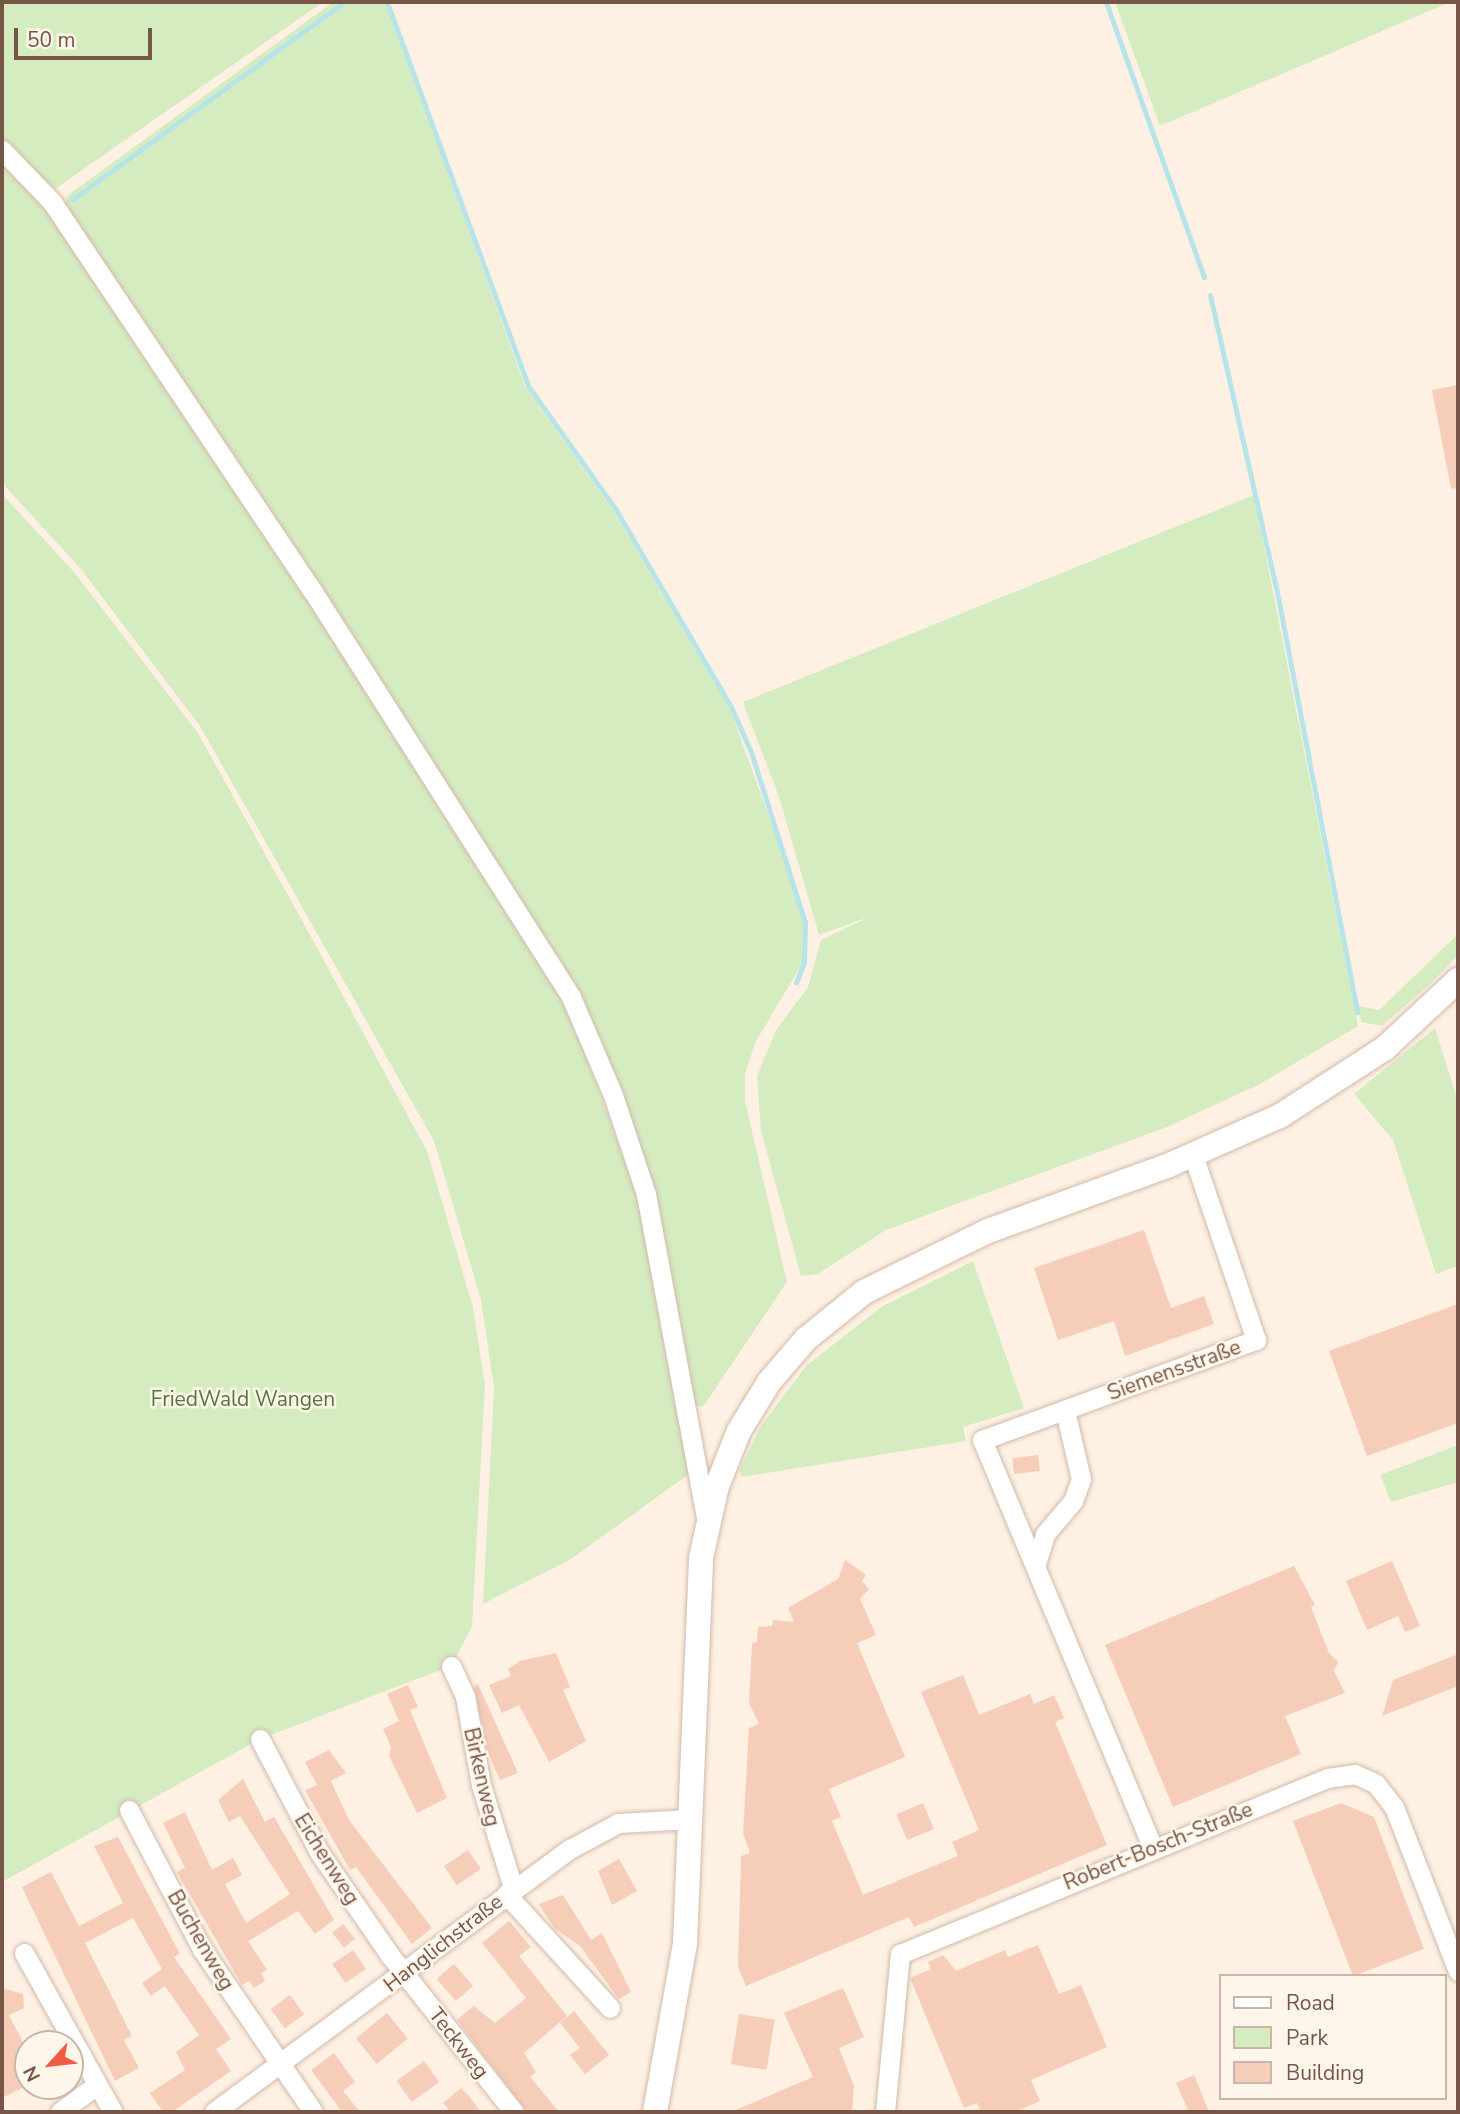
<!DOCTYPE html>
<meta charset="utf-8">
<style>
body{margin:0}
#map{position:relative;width:1460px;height:2114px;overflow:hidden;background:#fef1e3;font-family:"Nunito Sans",sans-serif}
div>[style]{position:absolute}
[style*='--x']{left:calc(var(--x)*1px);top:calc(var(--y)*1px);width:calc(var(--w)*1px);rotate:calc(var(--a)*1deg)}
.green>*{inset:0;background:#d5ecc1}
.stream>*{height:5px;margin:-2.5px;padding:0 2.5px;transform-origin:2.5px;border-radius:2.5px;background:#b6e4e8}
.building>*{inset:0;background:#f5cdb9;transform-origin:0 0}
.roads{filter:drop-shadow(0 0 2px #d2baab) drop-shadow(0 0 2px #d2baab)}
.minor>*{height:19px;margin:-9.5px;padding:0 9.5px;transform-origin:9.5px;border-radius:9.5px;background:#fff}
.tertiary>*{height:24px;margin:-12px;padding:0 12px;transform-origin:12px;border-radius:12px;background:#fff}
span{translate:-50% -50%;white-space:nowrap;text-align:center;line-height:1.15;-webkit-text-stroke:5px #fff6eb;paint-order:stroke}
.street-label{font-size:21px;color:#775547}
.park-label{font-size:21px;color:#52783c}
.frame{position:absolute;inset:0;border:4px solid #775547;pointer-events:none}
.legend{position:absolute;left:1219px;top:1974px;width:228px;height:126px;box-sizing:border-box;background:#fff6eb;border:2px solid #c9b6a9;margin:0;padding:9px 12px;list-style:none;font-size:21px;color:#775547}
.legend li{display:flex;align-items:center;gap:14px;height:35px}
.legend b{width:35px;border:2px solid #c9b6a9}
.north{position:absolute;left:14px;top:2030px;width:70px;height:70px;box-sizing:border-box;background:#fff6eb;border:2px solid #c9b6a9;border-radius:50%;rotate:243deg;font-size:19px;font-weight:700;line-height:28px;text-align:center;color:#775547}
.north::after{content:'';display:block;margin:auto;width:24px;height:32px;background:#ef5c41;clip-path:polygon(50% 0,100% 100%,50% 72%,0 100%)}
.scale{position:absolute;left:14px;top:28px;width:138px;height:32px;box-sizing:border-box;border:4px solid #775547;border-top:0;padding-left:9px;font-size:21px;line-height:24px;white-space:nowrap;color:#775547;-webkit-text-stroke:5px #fff6eb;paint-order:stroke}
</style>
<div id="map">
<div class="green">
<div style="clip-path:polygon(2px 2px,323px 2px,55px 189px,2px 142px)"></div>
<div style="clip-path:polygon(333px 2px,386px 2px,525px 386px,614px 512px,730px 709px,792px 880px,803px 924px,803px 962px,755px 1043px,745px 1075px,745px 1101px,787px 1282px,703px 1407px,691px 1405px,617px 1087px,65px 206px,67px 196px)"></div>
<div style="clip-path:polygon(1115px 2px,1450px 2px,1160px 126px)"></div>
<div style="clip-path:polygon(2px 155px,49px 210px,332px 634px,566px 1002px,637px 1193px,689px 1474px,571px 1559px,483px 1604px,494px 1388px,481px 1300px,434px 1141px,200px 726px,80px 568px,2px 483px)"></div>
<div style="clip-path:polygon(2px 494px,74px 572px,198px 733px,314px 942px,427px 1151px,473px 1307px,485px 1385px,472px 1627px,451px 1666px,260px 1739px,2px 1882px)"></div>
<div style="clip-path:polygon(1254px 495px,1358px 1026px,1260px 1084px,1167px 1127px,886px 1230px,818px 1274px,801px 1276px,761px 1131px,757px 1076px,776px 1030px,808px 987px,821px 940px,869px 917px,819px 935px,779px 797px,743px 702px)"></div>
<div style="clip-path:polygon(1458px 934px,1458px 955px,1430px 984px,1382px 1026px,1361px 1022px,1358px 1006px,1379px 1010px)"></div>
<div style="clip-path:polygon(1435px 1028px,1458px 1102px,1458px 1266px,1436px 1274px,1393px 1140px,1354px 1094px)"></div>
<div style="clip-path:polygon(973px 1261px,1024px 1408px,963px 1427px,966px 1441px,741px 1477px,740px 1469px,761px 1426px,806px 1366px,881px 1307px)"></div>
<div style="clip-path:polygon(1458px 1445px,1458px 1482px,1391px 1502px,1380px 1475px)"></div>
</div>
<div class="stream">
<div style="--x:387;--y:2;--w:410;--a:69.8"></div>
<div style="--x:529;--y:387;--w:151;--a:54.7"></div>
<div style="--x:616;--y:510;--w:228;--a:59.7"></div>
<div style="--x:731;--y:707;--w:49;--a:66"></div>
<div style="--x:751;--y:752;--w:178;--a:72.4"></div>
<div style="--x:805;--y:922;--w:40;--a:91.4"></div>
<div style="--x:804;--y:962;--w:22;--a:111"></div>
<div style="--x:1106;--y:2;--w:292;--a:70.4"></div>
<div style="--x:73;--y:199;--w:335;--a:-36"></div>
<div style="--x:1210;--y:295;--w:310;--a:77.3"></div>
<div style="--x:1278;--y:597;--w:423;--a:79.2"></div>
</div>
<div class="building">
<div style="clip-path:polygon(1458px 385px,1458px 488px,1451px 489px,1432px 390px)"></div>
<div style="clip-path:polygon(1144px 1230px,1171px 1308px,1204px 1296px,1214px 1324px,1125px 1356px,1114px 1321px,1058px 1340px,1034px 1268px)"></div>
<div style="clip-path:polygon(1458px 1304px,1458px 1423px,1367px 1456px,1329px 1351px)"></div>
<div style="left:1038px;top:1455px;width:16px;height:26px;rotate:83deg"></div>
<div style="clip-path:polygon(845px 1560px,866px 1575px,862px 1581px,869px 1589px,860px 1599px,876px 1635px,857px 1643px,905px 1757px,829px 1789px,841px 1817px,832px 1821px,863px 1895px,958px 1856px,952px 1842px,979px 1830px,921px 1692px,963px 1675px,979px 1715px,1030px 1694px,1034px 1704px,1054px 1695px,1064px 1718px,1055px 1722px,1107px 1845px,914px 1927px,909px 1917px,746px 1986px,738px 1967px,741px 1856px,750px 1853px,743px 1834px,749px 1728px,759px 1724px,749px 1703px,752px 1643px,757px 1642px,758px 1627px,772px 1626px,773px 1620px,794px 1622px,788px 1608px,838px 1579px)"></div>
<div style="clip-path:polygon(1392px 1561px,1420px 1626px,1405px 1632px,1398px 1616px,1367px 1630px,1346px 1581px)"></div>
<div style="clip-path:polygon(1294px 1566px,1315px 1605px,1311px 1607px,1329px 1653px,1338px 1662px,1334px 1671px,1345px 1693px,1285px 1716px,1301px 1754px,1173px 1807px,1105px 1645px)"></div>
<div style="clip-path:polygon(556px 1653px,570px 1687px,563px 1690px,586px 1741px,549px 1762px,519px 1705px,502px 1713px,489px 1685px,511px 1676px,508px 1669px,520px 1661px)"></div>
<div style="clip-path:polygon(1458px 1654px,1458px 1686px,1382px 1716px,1393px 1680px)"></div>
<div style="clip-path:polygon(478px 1684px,518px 1773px,500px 1780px,487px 1751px,474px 1686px)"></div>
<div style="clip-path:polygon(408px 1685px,418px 1707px,410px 1710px,447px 1798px,417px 1813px,389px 1756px,391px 1747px,383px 1729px,399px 1721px,387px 1694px)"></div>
<div style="clip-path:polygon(329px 1750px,346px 1773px,331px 1781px,349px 1820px,432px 1928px,412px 1944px,356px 1867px,350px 1870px,305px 1790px,317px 1785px,305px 1762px)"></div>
<div style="clip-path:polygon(243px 1779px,265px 1822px,274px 1817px,334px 1920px,315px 1934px,298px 1911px,248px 1941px,267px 1970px,261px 1973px,265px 1981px,254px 1988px,249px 1981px,242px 1985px,177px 1872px,185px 1868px,163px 1823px,185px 1812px,212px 1870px,233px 1858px,242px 1875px,225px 1884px,246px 1923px,290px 1894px,240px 1816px,229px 1822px,218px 1800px)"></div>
<div style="left:923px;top:1803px;width:28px;height:29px;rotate:67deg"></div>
<div style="clip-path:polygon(1341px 1803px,1374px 1817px,1424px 1949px,1353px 1976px,1293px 1821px)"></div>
<div style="clip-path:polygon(118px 1837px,180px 1954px,174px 1957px,231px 2039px,216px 2049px,231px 2071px,172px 2112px,163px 2112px,150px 2093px,185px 2070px,176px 2052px,199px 2035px,165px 1986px,151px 1996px,142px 1983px,162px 1969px,133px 1918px,85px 1943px,132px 2036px,124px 2040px,139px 2068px,115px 2081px,22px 1887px,51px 1872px,79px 1926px,123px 1903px,94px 1846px)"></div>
<div style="left:468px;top:1850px;width:23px;height:29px;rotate:56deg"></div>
<div style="clip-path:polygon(619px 1859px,637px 1891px,612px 1905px,598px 1871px)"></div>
<div style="clip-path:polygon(563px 1895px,591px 1940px,602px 1933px,631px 1992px,619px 1999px,580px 1946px,554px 1928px,539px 1904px)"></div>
<div style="clip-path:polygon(509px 1921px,531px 1947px,519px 1956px,567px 2016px,524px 2053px,536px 2072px,530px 2077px,559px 2112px,527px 2112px,457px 2020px,474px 2006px,495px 2023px,526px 1998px,482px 1943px)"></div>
<div style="left:343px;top:1924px;width:19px;height:14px;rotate:51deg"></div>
<div style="clip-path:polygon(1038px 1945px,1059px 1994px,1081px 1985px,1107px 2047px,1031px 2080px,1040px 2101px,1015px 2112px,981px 2112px,977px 2103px,964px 2108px,910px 1978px,931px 1969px,928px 1962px,943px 1955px,956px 1971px,1005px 1950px,1008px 1957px)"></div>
<div style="left:353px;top:1950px;width:23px;height:25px;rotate:56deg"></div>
<div style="left:454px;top:1964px;width:29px;height:23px;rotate:49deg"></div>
<div style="clip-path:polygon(2px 1988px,23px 1994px,24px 2008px,9px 2015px,28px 2052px,28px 2085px,2px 2098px)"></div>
<div style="clip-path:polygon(843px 1988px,864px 2037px,839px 2048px,854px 2086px,852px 2112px,731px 2112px,813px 2077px,784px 2013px)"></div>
<div style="left:290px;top:1995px;width:24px;height:24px;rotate:54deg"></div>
<div style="clip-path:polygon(574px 2011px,609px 2055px,585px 2074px,570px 2055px,580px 2048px,560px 2023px)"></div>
<div style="left:387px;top:2013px;width:33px;height:40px;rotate:51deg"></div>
<div style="left:739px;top:2014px;width:36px;height:51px;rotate:9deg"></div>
<div style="clip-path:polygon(334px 2053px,355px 2082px,343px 2091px,360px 2112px,342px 2112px,311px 2070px)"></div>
<div style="left:424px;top:2061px;width:26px;height:34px;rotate:54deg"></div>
<div style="clip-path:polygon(1194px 2075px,1209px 2112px,1189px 2112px,1176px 2083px)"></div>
<div style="clip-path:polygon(461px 2088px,468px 2095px,481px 2112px,451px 2112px,443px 2103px)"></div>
</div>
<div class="roads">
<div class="minor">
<div style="--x:2;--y:150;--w:72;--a:46.1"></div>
<div style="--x:52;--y:202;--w:467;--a:56.2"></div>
<div style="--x:312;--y:590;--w:482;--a:57.5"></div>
<div style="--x:571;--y:997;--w:107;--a:66.8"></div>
<div style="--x:613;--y:1095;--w:104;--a:71.6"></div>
<div style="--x:646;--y:1194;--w:330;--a:79.5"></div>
<div style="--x:1036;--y:1564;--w:31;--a:-73"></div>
<div style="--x:1045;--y:1534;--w:43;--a:-49.7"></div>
<div style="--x:1073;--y:1501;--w:23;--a:-70"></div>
<div style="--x:1081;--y:1479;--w:71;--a:-103.1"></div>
<div style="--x:451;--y:1666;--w:33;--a:65"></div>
<div style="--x:465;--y:1696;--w:90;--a:79.8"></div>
<div style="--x:481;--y:1785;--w:108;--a:72.7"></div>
<div style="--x:260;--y:1739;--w:127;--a:62.4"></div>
<div style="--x:319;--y:1852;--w:124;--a:55.5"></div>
<div style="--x:389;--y:1954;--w:201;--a:51.7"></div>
<div style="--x:129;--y:1810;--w:157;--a:62.3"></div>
<div style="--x:202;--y:1949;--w:197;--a:55.7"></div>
<div style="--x:1152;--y:1846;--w:440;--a:-112.7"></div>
<div style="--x:982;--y:1440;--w:292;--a:-20.1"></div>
<div style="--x:1256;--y:1340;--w:195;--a:-108.8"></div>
<div style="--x:506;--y:1894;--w:154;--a:47.6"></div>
<div style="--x:24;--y:1953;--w:182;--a:60.8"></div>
<div style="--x:60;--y:2112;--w:44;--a:-36.6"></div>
<div style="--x:214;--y:2112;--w:443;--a:-36.5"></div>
<div style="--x:570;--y:1849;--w:55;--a:-28.4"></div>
<div style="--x:618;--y:1823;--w:72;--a:-3.2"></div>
<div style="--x:885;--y:2112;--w:159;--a:-84.6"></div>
<div style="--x:900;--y:1954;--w:462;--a:-22.4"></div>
<div style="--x:1327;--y:1778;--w:28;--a:-8"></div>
<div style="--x:1355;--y:1774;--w:23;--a:25"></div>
<div style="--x:1376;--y:1784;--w:29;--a:52"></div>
<div style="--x:1394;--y:1807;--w:176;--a:68.7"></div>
</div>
<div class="tertiary">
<div style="--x:655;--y:2112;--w:172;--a:-79.9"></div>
<div style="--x:685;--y:1943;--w:385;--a:-87.6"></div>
<div style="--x:701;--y:1558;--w:74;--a:-77.5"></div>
<div style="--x:717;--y:1486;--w:59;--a:-68.2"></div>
<div style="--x:739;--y:1431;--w:57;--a:-58.5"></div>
<div style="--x:769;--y:1382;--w:57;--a:-49.3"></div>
<div style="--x:806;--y:1339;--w:75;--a:-39"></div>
<div style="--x:864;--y:1292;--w:138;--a:-26.2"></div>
<div style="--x:988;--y:1231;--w:190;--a:-20"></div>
<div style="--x:1167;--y:1166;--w:124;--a:-23.9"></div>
<div style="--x:1280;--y:1116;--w:125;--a:-32.9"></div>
<div style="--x:1385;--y:1048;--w:100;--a:-43"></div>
</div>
</div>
<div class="street-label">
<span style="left:1174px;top:1370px;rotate:-20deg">Siemensstraße</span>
<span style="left:482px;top:1777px;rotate:77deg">Birkenweg</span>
<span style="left:1158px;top:1846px;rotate:-22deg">Robert-Bosch-Straße</span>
<span style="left:327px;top:1859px;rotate:58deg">Eichenweg</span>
<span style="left:201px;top:1940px;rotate:60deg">Buchenweg</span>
<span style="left:443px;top:1943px;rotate:-38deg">Hanglichstraße</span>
<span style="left:459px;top:2043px;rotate:52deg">Teckweg</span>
</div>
<div class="park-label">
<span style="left:243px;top:1399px">FriedWald Wangen</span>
</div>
<div class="frame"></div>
<ul class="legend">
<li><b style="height:9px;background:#fff"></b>Road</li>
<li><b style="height:19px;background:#d5ecc1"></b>Park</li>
<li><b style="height:19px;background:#f5cdb9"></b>Building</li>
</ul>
<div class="north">N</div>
<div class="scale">50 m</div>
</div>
